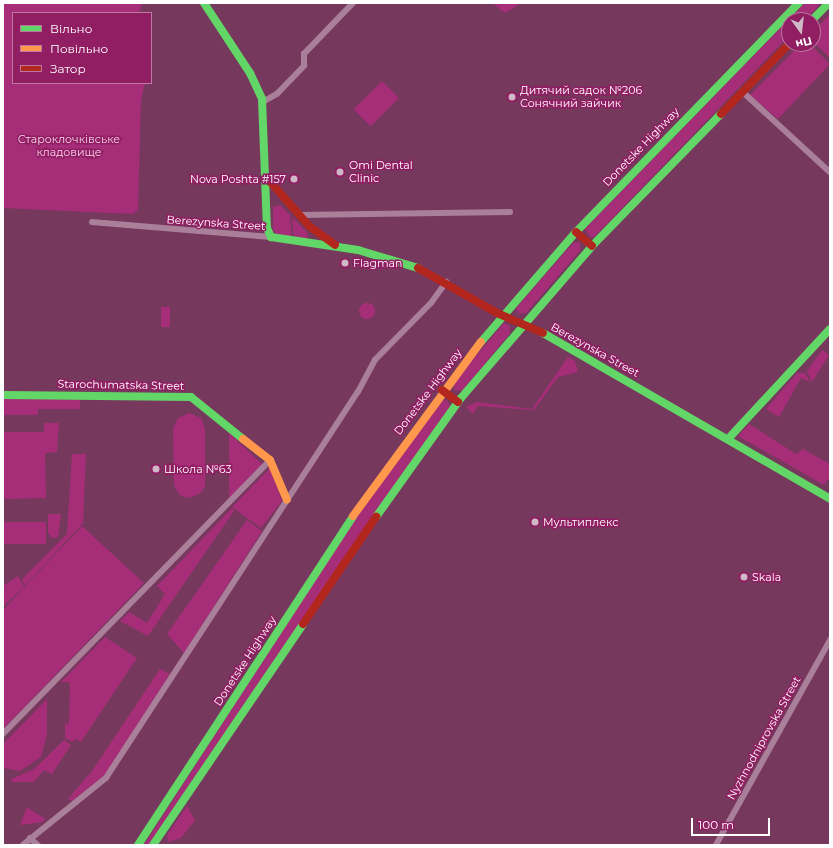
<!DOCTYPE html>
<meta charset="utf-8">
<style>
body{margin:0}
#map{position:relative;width:833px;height:848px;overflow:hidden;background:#76385d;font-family:Montserrat,sans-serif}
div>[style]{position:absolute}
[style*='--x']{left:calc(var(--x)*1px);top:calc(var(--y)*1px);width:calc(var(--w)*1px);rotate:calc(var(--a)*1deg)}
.green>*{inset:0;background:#a62e79;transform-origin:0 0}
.round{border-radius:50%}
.street>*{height:5.5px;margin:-2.75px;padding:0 2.75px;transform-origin:2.75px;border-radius:2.75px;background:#a97f99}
.fast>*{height:8px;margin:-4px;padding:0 4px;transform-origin:4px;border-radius:4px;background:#63d668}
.slow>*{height:8px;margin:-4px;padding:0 4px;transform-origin:4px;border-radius:4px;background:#ff974d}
.jam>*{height:8px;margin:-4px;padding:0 4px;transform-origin:4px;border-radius:4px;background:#b3261e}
.dots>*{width:11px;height:11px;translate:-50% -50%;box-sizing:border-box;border:2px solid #911d63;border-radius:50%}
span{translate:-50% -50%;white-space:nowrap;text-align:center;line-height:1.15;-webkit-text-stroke:3px #911d63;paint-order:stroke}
.poi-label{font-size:11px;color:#fff}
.left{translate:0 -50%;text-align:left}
.right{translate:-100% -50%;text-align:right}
.park-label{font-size:11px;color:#fad3eb}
.street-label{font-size:11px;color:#fff}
.frame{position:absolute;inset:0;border:4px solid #fff;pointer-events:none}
.legend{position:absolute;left:12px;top:12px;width:140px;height:72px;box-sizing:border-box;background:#911d63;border:1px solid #bd77a1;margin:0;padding:5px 7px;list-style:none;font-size:12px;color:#fff}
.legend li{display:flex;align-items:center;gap:8px;height:20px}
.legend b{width:20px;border:1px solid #bd77a1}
.north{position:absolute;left:781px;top:12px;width:40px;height:40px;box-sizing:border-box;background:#911d63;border:1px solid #bd77a1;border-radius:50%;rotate:165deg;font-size:11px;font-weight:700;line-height:16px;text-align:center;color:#fff}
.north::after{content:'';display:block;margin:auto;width:14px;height:18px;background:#cfb9c6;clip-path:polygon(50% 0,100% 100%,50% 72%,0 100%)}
.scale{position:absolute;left:691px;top:818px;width:79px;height:18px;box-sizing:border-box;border:2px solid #fff;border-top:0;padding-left:5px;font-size:12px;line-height:14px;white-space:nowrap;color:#fff;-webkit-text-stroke:3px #911d63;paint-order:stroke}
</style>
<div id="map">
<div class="green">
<div style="clip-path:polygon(3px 3px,142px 3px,139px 13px,13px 13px,13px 83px,145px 83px,141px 100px,138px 210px,133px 214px,3px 208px)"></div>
<div style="clip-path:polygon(492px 3px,521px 3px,505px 13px)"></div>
<div style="clip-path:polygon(805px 3px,821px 3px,805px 20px,789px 20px,789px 36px,594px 237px,590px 237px,585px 229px)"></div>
<div style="clip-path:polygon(830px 14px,830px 58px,813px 42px,813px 32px)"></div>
<div style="clip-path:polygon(801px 44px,810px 44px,830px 64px,778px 119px,750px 95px)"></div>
<div style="left:382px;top:81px;width:24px;height:40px;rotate:45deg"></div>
<div style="clip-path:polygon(280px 205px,290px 215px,292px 238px,276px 234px,273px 229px,273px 207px)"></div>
<div style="clip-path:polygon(292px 217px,307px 232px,308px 238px,294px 238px)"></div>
<div style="clip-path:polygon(574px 242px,580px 243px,580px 251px,526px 313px,519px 314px,516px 308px)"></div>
<div class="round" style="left:359px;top:303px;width:16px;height:16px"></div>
<div style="left:161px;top:307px;width:9px;height:20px"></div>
<div style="clip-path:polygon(504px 323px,510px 326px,510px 333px,463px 390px,455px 391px,453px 383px)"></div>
<div style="clip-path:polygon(822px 350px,829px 355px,812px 382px,807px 371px)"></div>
<div style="clip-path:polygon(568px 357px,575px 361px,578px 372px,558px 377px,534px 410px,478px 406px,473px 414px,466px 407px,477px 402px,532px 409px)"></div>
<div style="clip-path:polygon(797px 373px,805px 373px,810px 382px,801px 378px,779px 417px,766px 409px)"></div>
<div style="clip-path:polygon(3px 399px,80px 399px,80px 409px,38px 409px,38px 415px,3px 415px)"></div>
<div style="clip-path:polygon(447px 400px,450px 406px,149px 845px,144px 845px,352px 523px,441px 401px)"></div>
<div style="clip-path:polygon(189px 413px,201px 418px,205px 429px,205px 486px,201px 493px,189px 498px,181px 496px,174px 486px,173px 429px,178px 418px)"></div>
<div style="clip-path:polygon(44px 423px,59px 423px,57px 452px,45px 453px,46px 498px,3px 499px,3px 432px,44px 432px)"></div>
<div style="clip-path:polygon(749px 424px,796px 454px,803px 449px,830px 464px,830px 477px,824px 485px,738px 436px)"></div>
<div style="clip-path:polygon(229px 433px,262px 464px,229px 498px)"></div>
<div style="clip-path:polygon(72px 454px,86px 454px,83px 523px,25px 586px,22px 579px,67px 534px)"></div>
<div style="clip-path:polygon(270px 468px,282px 501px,261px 528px,232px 507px)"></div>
<div style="clip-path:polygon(232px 508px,234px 511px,148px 636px,120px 621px,129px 612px,147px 623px,165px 594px,157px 586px)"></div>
<div style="clip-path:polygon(48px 514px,61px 514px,58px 537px,52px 538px,48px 533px)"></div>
<div style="clip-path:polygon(247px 520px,262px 531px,184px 653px,167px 634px)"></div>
<div style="left:46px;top:522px;width:22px;height:43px;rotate:90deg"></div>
<div style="clip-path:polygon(82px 526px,144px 583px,3px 729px,3px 610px)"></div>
<div style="clip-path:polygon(18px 576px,24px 587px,3px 607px,3px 586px)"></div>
<div style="clip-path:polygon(105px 637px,137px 658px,81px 742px,76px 739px,73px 742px,65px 738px,65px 724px,69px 723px,70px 685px,69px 682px,61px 682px)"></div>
<div style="clip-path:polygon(160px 669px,170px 674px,104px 776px,72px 801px,68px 799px,92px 771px)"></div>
<div style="clip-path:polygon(47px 699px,47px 734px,41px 757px,20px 771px,3px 768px,3px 744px)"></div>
<div style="clip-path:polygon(64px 740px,71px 745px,52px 774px,44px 770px,34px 782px,12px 782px,11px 779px,34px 769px)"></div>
<div style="clip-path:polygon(187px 806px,195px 820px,181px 838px,168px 842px,167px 835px)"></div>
<div style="clip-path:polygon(27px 807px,45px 819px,43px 822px,20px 825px)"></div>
</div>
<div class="street">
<div style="--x:742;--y:91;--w:120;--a:42.6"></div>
<div style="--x:263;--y:102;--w:16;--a:-30"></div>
<div style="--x:277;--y:94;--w:39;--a:-46"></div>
<div style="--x:304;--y:66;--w:12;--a:-90"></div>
<div style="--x:304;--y:54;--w:71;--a:-46.1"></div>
<div style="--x:299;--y:215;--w:211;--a:-0.8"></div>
<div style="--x:92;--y:222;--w:180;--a:4.8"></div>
<div style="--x:3;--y:734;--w:383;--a:-45.7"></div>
<div style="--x:30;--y:838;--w:11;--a:41"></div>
<div style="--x:23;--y:845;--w:107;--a:-38.9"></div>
<div style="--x:106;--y:778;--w:461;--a:-56.9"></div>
<div style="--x:358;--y:392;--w:36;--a:-62"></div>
<div style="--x:375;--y:360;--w:80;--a:-45.5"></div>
<div style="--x:431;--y:303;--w:26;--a:-54"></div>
<div style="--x:716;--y:845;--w:235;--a:-60.9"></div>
</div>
<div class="fast">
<div style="--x:204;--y:3;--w:84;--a:56.7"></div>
<div style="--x:250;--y:73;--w:29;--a:65"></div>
<div style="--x:262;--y:99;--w:129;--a:87.8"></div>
<div style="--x:267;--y:228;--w:10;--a:66"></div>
<div style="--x:271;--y:237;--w:88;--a:8.5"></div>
<div style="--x:358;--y:250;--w:63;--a:16.7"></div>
<div style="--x:812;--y:20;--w:24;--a:-45"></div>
<div style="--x:543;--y:333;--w:332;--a:30"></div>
<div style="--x:481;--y:342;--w:145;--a:-49.2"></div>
<div style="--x:576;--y:232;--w:320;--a:-45.8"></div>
<div style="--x:3;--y:395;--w:188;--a:0.6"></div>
<div style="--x:191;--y:397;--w:67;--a:38.9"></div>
<div style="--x:728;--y:439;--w:150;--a:-47.2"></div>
<div style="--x:376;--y:517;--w:146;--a:-54.5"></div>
<div style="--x:461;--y:398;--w:201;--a:-49.2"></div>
<div style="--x:592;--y:246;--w:185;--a:-45.7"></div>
<div style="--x:138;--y:845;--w:393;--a:-56.8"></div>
<div style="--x:153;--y:845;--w:267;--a:-55.8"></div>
</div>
<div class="slow">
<div style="--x:243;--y:439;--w:34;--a:38"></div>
<div style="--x:270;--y:460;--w:43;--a:67"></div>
<div style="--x:353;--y:516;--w:216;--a:-53.7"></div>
</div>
<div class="jam">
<div style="--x:721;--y:114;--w:98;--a:-45.8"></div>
<div style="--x:267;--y:178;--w:64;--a:48.8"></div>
<div style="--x:309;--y:226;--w:32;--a:36"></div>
<div style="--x:576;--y:232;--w:21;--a:41"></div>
<div style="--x:418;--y:268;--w:91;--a:29.7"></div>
<div style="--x:497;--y:313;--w:50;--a:23.5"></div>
<div style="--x:442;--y:390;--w:20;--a:37"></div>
<div style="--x:303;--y:624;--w:130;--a:-55.7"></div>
</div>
<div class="dots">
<div style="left:512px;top:97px;background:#cfb9c6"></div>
<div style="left:340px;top:172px;background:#cfb9c6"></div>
<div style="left:294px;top:179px;background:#cfb9c6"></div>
<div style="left:345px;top:263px;background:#cfb9c6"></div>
<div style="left:156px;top:469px;background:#cfb9c6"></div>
<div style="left:535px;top:522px;background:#cfb9c6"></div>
<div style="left:744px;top:577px;background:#cfb9c6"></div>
</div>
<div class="poi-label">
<span class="left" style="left:520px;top:97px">Дитячий садок №206<br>Сонячний зайчик</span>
<span class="left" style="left:349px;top:172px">Omi Dental<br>Clinic</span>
<span class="right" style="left:286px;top:179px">Nova Poshta #157</span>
<span class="left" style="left:353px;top:263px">Flagman</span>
<span class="left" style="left:164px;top:469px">Школа №63</span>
<span class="left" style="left:543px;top:522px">Мультиплекс</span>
<span class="left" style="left:752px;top:577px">Skala</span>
</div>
<div class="park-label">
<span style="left:69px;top:146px">Староклочківське<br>кладовище</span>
</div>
<div class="street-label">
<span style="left:641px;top:147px;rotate:-46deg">Donetske Highway</span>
<span style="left:216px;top:223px;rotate:4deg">Berezynska Street</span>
<span style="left:595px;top:350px;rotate:29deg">Berezynska Street</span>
<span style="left:121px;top:385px;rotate:1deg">Starochumatska Street</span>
<span style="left:428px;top:392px;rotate:-53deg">Donetske Highway</span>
<span style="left:245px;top:661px;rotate:-57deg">Donetske Highway</span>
<span style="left:764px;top:738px;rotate:-61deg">Nyzhnodniprovska Street</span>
</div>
<div class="frame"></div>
<ul class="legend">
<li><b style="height:5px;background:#63d668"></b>Вільно</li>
<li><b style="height:5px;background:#ff974d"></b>Повільно</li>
<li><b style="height:5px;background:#b3261e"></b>Затор</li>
</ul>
<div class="north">Пн</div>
<div class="scale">100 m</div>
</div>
